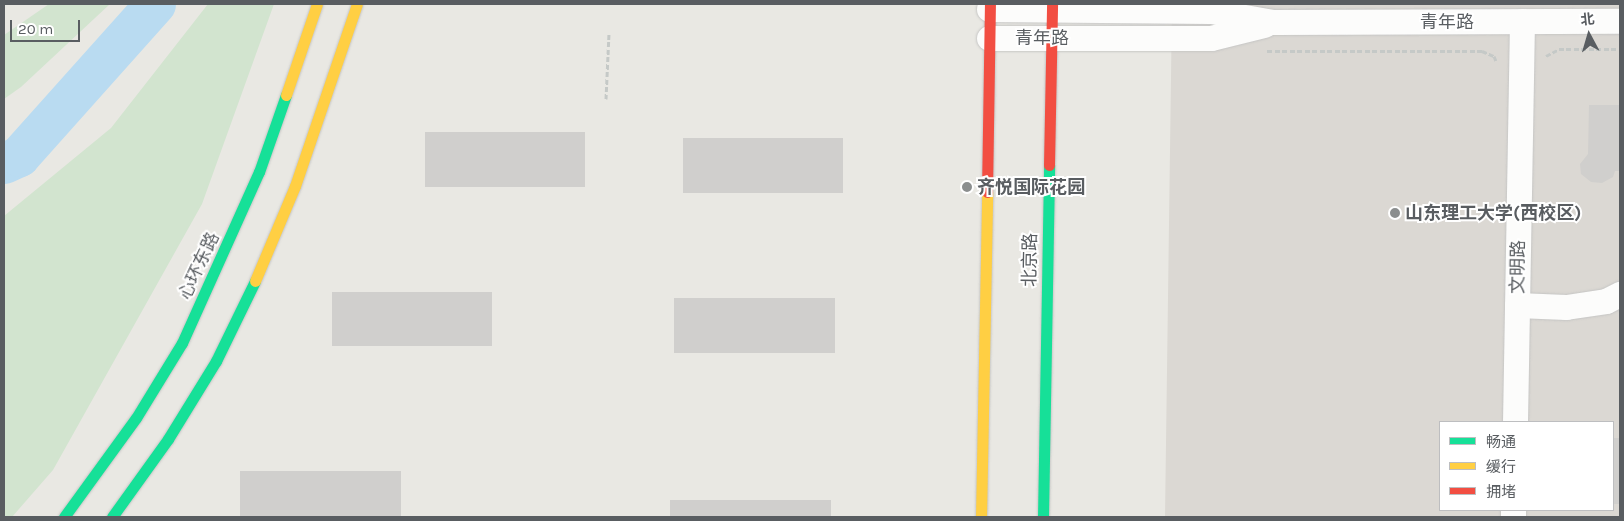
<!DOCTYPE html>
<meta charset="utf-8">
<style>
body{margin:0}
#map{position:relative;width:1624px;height:521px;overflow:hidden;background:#e9e8e3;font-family:Karla,"Noto Sans SC",sans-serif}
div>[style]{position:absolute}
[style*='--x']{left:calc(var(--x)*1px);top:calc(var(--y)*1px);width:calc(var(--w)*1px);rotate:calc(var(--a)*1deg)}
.education>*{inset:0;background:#dbd8d3}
.green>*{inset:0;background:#d2e4cf}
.river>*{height:41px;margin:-20.5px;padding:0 20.5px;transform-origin:20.5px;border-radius:20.5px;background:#b9dbf1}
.building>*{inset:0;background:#d0cfcd;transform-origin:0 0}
.path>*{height:3px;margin-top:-1.5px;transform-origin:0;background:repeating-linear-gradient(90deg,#c5c9c7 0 5px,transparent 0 7.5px)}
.roads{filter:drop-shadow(0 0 1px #c5c5c4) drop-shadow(0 0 1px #c5c5c4)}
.street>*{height:25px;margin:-12.5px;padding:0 12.5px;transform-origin:12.5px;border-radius:12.5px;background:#fcfcfb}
.fast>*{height:11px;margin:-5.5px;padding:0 5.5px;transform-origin:5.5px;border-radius:5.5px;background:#16e098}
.slow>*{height:11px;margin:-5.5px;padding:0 5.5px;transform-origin:5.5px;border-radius:5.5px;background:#ffcf43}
.jam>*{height:11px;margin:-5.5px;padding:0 5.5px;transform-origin:5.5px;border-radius:5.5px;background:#f24e42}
.dots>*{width:14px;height:14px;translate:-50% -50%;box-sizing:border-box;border:2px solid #fff;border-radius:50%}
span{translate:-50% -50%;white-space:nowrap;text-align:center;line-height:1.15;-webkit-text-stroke:4px #fff;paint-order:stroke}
.street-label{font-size:18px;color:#595d61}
.poi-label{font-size:18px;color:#595d61;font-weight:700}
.left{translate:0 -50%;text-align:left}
.frame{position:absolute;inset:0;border:5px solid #595d61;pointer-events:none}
.legend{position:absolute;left:1439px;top:421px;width:175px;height:90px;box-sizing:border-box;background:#fff;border:1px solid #bdbec0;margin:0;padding:6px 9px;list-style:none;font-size:15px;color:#595d61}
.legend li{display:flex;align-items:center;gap:10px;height:25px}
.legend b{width:25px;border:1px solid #bdbec0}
.north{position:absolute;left:1564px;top:10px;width:50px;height:50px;-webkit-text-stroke:4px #fff;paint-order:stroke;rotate:354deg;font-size:14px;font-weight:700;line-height:20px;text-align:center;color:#595d61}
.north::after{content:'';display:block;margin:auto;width:18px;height:22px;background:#595d61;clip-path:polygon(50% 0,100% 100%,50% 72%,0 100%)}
.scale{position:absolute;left:10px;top:20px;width:70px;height:22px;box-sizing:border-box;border:2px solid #595d61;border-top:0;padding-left:6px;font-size:15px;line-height:18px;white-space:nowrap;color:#595d61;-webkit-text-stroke:4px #fff;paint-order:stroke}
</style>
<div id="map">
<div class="education">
<div style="clip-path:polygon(evenodd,1172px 4px,1620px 4px,1620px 517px,1165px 517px,1172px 4px,1440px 422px,1613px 422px,1613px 510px,1440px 510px,1440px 422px)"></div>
</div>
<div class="green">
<div style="clip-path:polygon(49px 4px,110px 4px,21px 87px,4px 99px,4px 35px)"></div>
<div style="clip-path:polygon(208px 4px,274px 4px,202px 204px,53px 470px,12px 517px,4px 517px,4px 216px,111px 128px)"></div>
</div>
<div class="river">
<div style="--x:4;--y:163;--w:17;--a:-25"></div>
<div style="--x:19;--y:156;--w:204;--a:-48.2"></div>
</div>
<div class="building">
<div style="clip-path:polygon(1589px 105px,1620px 105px,1620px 171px,1615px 171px,1613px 177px,1602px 183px,1591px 182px,1581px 174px,1580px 164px,1588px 154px)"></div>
<div style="left:425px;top:132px;width:160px;height:55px"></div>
<div style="left:843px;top:138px;width:55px;height:160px;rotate:90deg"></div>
<div style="left:332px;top:292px;width:160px;height:54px"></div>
<div style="left:674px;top:298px;width:161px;height:55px"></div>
<div style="left:1613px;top:438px;width:7px;height:66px"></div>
<div style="left:240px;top:471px;width:161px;height:46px"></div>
<div style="left:670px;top:500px;width:161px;height:17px"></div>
</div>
<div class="path">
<div style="--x:1267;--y:51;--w:215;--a:0"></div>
<div style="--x:1482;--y:51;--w:13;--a:23"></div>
<div style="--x:1494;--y:56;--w:5;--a:68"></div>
<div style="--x:1546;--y:56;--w:15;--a:-28"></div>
<div style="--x:1559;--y:49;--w:61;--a:0"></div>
<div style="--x:606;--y:99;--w:66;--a:-87.4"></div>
</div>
<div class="roads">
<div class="street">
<div style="--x:989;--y:9;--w:222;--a:0.5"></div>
<div style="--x:1211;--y:11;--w:63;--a:10.1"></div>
<div style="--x:1273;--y:22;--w:347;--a:-0.2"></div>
<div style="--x:989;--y:38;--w:222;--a:0"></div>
<div style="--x:1211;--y:38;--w:55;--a:-13.8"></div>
<div style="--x:1517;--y:305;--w:49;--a:2.3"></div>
<div style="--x:1566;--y:307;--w:40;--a:-8.5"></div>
<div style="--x:1606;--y:301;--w:16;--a:-27"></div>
<div style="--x:1515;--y:422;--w:401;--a:-89"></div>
<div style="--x:1513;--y:517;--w:7;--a:-90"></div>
</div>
<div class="fast">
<div style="--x:64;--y:517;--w:122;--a:-54"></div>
<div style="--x:136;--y:418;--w:88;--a:-58.5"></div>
<div style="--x:182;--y:343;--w:188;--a:-65.8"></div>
<div style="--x:259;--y:172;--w:82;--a:-70.7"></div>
<div style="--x:112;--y:517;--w:96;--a:-54.3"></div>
<div style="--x:168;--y:439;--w:92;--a:-58.4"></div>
<div style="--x:216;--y:361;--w:89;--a:-64"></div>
<div style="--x:1043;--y:517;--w:352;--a:-89"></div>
</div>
<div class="slow">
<div style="--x:286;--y:95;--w:96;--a:-71.2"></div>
<div style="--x:255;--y:281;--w:103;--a:-67.2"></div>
<div style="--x:295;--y:186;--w:192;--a:-71.2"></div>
<div style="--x:981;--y:517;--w:325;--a:-88.9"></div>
</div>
<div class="jam">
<div style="--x:1049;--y:165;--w:161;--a:-88.9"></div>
<div style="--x:987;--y:192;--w:188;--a:-89.1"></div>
</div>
</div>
<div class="dots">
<div style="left:967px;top:187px;background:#8b8e8e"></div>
<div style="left:1395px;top:213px;background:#8b8e8e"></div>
</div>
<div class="street-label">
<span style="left:1447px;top:22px">青年路</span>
<span style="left:1042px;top:38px">青年路</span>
<span style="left:1030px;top:260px;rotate:-89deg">北京路</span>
<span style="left:199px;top:266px;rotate:-65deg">心环东路</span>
<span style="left:1518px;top:267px;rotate:-89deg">文明路</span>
</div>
<div class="poi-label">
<span class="left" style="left:977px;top:187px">齐悦国际花园</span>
<span class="left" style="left:1405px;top:213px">山东理工大学(西校区)</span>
</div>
<div class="frame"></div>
<ul class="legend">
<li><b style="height:6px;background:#16e098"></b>畅通</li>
<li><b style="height:6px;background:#ffcf43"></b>缓行</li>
<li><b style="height:6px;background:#f24e42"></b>拥堵</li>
</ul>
<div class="north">北</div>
<div class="scale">20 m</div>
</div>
